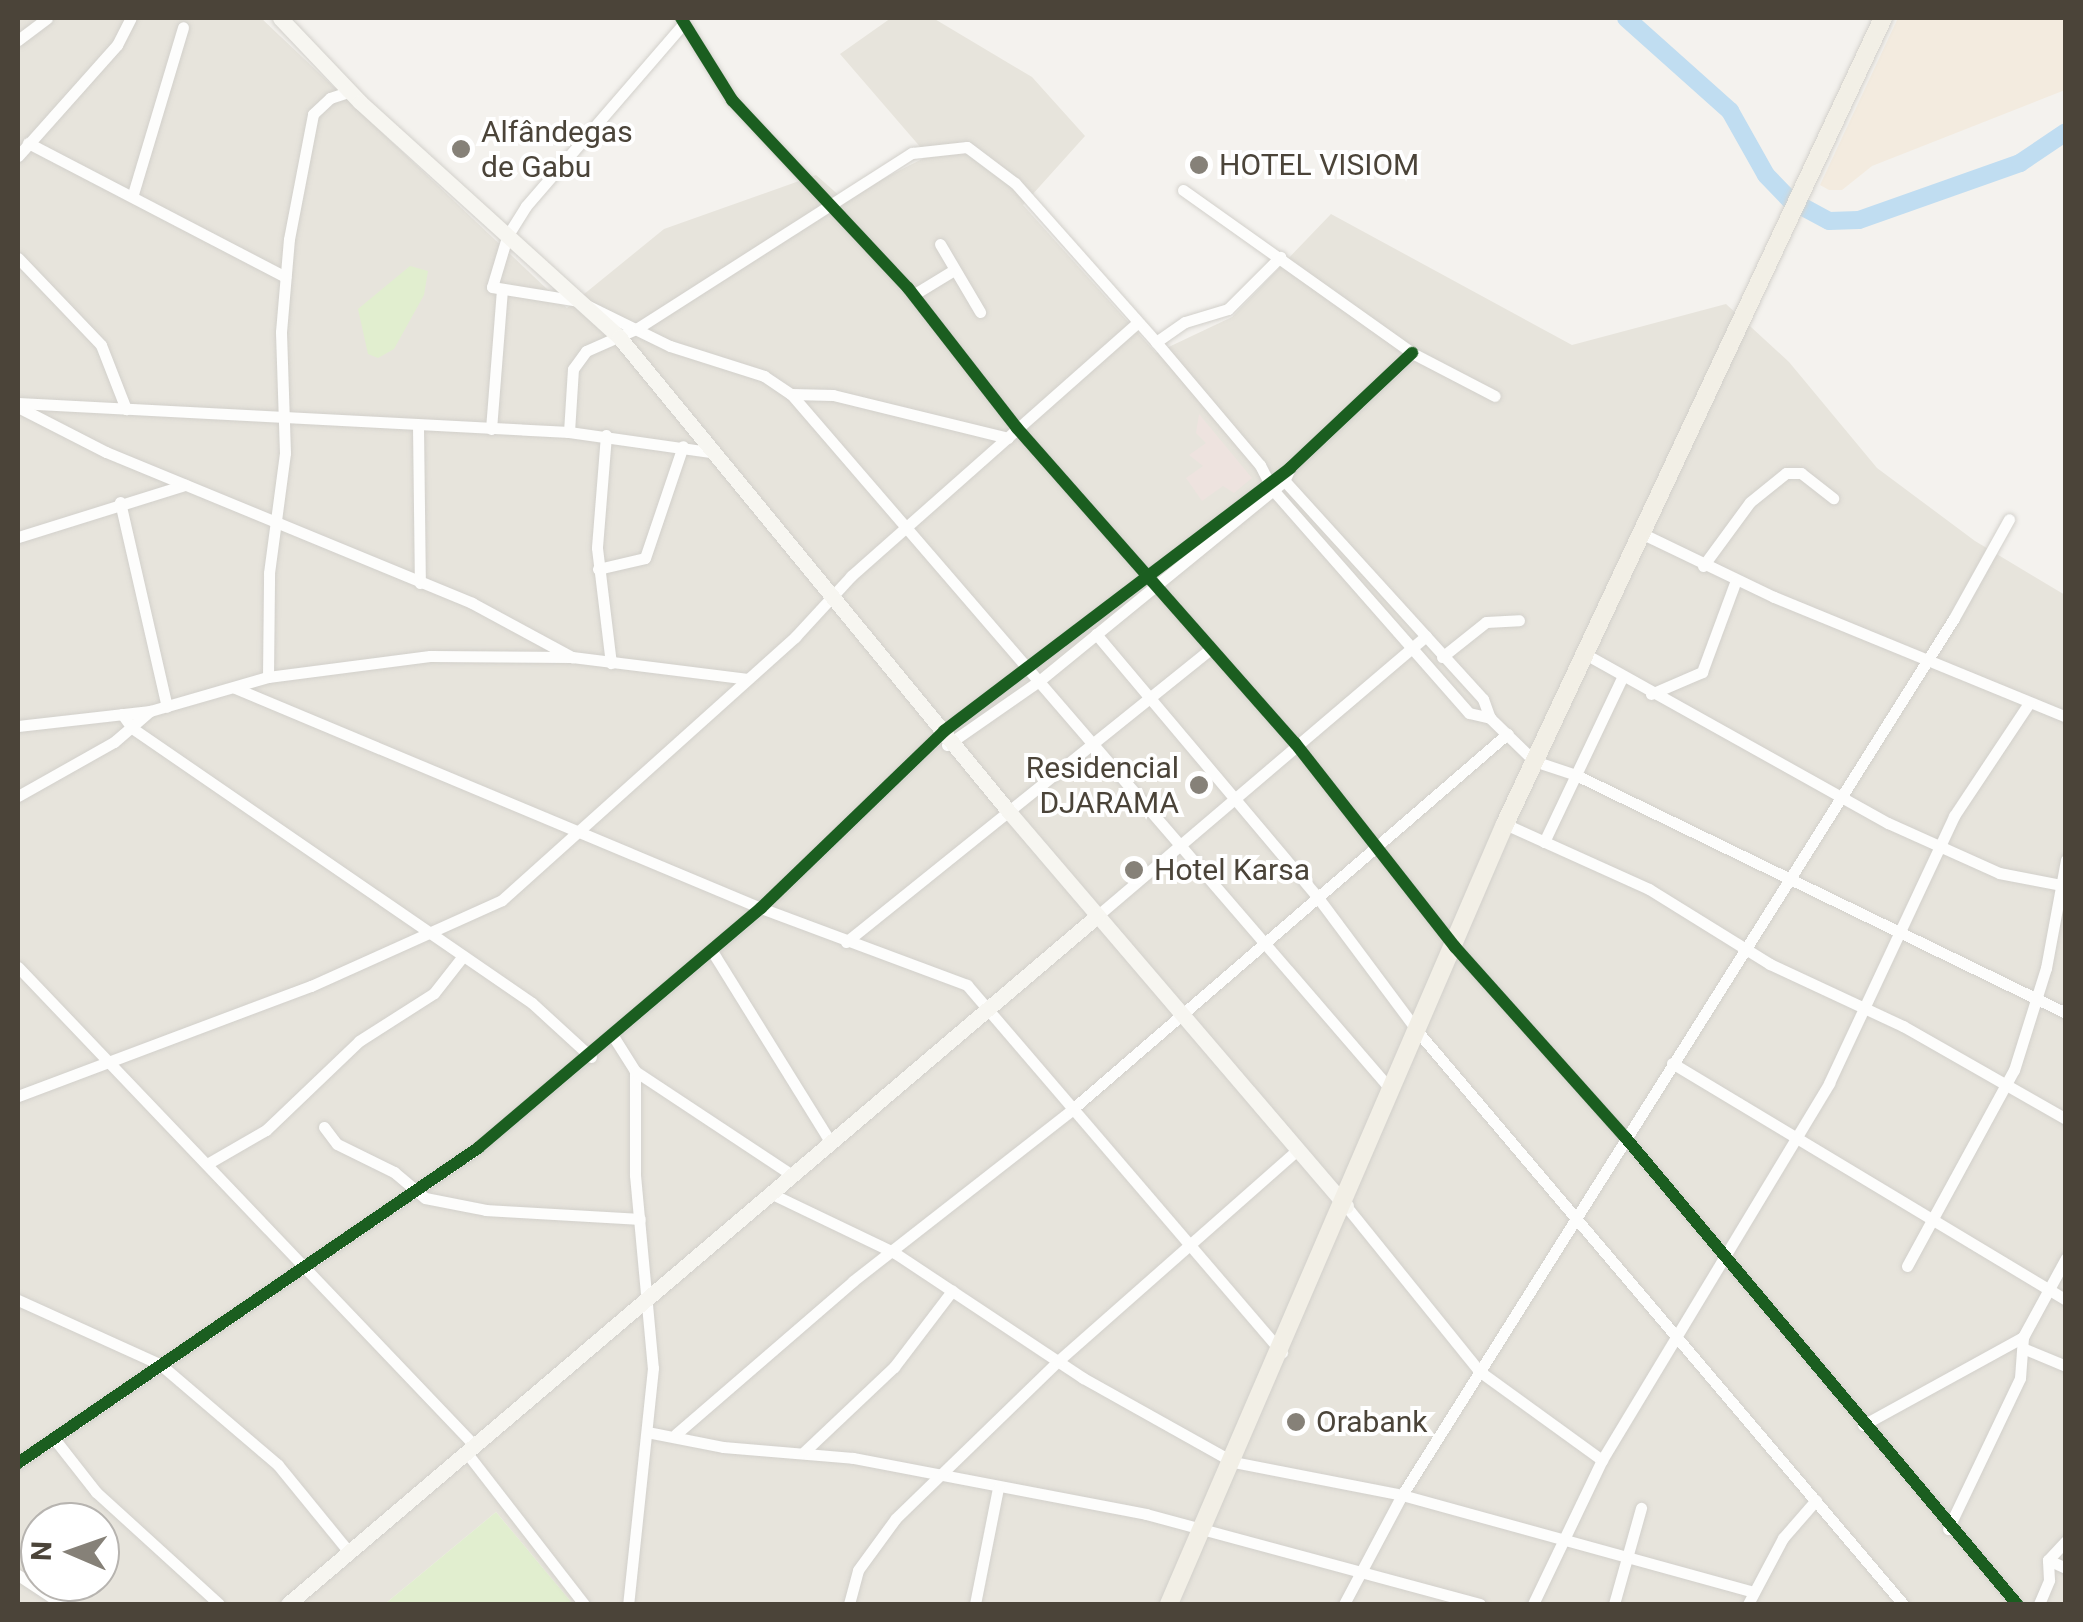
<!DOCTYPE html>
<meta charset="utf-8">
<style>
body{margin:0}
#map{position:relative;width:2083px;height:1622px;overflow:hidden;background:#f4f2ee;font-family:Roboto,sans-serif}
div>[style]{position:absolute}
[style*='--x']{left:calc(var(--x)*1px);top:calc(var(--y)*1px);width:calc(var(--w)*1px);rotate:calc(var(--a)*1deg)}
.residential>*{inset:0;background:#e7e4dc}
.commercial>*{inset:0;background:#f3ebdf}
.medical>*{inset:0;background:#eee3df}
.green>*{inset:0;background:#e1eecf}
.river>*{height:18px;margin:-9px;padding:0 9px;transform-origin:9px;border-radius:9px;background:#c0ddf1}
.roads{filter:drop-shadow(0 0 2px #d2d0cb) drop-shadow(0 0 2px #d2d0cb)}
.street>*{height:11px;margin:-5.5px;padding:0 5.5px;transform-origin:5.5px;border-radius:5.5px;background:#fdfdfc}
.secondary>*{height:15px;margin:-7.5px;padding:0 7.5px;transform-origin:7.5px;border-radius:7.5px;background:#f7f6f1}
.primary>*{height:18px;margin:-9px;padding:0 9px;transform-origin:9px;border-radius:9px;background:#f2efe6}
.cycleway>*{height:12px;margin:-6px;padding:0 6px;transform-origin:6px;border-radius:6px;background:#1b5e20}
.dots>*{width:28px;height:28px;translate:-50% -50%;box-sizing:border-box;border:5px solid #fff;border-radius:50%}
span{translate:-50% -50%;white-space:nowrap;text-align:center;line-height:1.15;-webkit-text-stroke:8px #fff;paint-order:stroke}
.poi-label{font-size:30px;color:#4b4439}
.left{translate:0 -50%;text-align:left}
.right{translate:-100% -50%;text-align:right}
.frame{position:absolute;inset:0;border:20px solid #4b4439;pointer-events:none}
.north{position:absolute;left:20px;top:1502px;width:100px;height:100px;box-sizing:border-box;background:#fff;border:2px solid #b7b4b0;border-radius:50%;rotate:272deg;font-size:28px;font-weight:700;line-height:40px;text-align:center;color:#4b4439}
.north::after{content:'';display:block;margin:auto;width:35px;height:45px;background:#868178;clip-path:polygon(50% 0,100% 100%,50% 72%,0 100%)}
</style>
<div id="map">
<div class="residential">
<div style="clip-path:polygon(evenodd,18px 18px,261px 18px,567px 308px,664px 229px,816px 175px,843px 199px,928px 156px,840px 54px,891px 18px,933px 18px,1032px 77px,1085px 136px,1023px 205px,1156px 353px,1232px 317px,1331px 214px,1572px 345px,1726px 304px,1789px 362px,1877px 468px,1975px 541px,2065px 595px,2065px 1604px,573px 1604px,496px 1512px,385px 1604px,18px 1604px,18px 18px,40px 1522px,100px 1522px,100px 1582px,40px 1582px,40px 1522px)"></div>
</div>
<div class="commercial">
<div style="clip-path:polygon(1898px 18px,2065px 18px,2065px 90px,1872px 166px,1842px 190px,1829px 190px,1820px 185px)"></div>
</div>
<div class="medical">
<div style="clip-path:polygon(1199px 414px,1252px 478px,1234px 493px,1223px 486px,1202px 501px,1186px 478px,1203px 466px,1189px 455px,1206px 443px,1196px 433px)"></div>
</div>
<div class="green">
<div style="clip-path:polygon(410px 266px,428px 271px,424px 295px,394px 349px,378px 358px,368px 354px,358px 309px)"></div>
<div style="clip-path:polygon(496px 1512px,573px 1604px,385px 1604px)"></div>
</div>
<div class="river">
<div style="--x:1626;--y:18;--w:140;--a:41.8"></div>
<div style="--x:1730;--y:111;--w:73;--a:60.6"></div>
<div style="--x:1766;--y:175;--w:35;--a:46"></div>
<div style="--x:1790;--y:200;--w:44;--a:28.3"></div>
<div style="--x:1829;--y:221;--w:30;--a:-2"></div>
<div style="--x:1859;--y:220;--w:171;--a:-19.5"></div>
<div style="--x:2020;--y:163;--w:55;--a:-34"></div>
</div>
<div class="roads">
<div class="street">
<div style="--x:681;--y:18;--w:97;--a:58.1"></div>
<div style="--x:732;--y:100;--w:258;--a:46.9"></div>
<div style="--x:908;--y:288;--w:177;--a:52.1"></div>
<div style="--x:1017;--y:428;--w:420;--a:48.6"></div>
<div style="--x:1295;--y:743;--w:259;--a:51.9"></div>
<div style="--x:1455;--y:947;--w:255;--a:48.2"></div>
<div style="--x:1625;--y:1137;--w:610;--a:49.99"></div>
<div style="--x:684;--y:23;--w:242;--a:130.8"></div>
<div style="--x:526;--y:206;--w:36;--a:122"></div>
<div style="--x:507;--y:237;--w:52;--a:106.7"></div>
<div style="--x:492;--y:287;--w:87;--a:9.2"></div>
<div style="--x:578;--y:301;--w:102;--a:26.1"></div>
<div style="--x:670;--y:346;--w:99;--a:17.7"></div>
<div style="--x:764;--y:376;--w:32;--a:34"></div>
<div style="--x:791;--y:394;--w:920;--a:49.23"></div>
<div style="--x:18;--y:40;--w:36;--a:-37"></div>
<div style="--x:28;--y:143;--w:290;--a:27.5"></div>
<div style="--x:18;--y:156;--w:149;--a:-48.3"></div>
<div style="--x:117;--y:45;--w:30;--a:-63"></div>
<div style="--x:1183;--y:190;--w:281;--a:35.4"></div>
<div style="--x:1412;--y:353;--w:93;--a:27.4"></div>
<div style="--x:133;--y:194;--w:174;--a:-73.3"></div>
<div style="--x:940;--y:244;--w:79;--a:59.5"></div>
<div style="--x:18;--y:258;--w:120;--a:46.3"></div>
<div style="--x:101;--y:345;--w:69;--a:68.7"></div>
<div style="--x:913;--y:295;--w:48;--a:-31.4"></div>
<div style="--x:1156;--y:342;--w:35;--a:-35"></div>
<div style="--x:1185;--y:322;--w:45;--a:-16.8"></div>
<div style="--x:1228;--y:309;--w:74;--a:-45"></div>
<div style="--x:791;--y:394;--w:42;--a:1.4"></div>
<div style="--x:833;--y:395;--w:180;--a:13.8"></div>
<div style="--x:18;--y:403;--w:552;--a:3.01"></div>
<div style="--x:569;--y:432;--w:148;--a:8.1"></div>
<div style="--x:18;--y:407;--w:99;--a:27.1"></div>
<div style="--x:106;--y:452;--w:396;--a:22.4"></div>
<div style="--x:472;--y:603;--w:114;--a:28.4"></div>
<div style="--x:418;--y:426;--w:157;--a:89.3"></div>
<div style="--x:491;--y:429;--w:140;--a:-85.5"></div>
<div style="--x:569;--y:432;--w:63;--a:-86.4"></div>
<div style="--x:573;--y:369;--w:22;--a:-54"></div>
<div style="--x:586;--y:351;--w:57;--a:-23.9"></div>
<div style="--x:638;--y:328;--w:325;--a:-32.6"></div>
<div style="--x:912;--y:153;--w:55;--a:-6.2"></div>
<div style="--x:967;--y:147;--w:60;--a:36.9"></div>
<div style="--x:1015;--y:183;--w:213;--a:48.4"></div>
<div style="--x:1156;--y:342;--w:161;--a:49.8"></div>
<div style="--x:1260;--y:465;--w:28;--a:63"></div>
<div style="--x:1273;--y:490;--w:297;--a:48.7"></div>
<div style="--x:1469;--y:713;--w:22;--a:13"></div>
<div style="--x:1490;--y:718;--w:62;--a:44.3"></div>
<div style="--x:1534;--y:761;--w:44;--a:18.4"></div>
<div style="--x:1576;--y:775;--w:545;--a:25.91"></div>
<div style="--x:606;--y:435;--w:113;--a:94.6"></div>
<div style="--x:597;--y:548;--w:116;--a:83.1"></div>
<div style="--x:1281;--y:477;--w:300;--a:47.7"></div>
<div style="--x:1483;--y:699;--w:20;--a:70"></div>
<div style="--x:120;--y:502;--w:210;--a:77.1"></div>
<div style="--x:1643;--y:534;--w:145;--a:25.7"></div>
<div style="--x:1774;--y:597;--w:316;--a:22.3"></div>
<div style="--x:18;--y:537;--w:175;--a:-17.3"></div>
<div style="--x:1703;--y:566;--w:79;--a:-53.7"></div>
<div style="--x:1750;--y:502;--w:46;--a:-38.9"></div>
<div style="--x:1786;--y:473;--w:15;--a:0"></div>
<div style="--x:1801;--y:473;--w:41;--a:38"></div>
<div style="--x:598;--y:569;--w:48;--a:-13.2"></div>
<div style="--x:645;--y:558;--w:118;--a:-71.3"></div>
<div style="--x:1096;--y:634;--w:346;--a:49.9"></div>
<div style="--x:1319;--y:899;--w:166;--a:53.3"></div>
<div style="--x:1418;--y:1032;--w:750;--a:49.71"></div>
<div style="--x:1587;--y:655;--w:345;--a:29.2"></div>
<div style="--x:1888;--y:823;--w:122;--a:24.2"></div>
<div style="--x:1999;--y:873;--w:68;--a:11"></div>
<div style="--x:1442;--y:657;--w:56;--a:-38.5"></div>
<div style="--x:1486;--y:622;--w:33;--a:-3"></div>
<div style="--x:268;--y:677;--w:104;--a:-89.4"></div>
<div style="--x:269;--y:573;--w:121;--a:-82.4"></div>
<div style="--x:285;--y:453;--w:121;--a:-91.9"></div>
<div style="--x:281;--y:332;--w:93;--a:-85.1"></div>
<div style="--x:289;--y:239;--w:127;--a:-79.1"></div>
<div style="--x:313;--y:114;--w:23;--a:-43"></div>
<div style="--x:330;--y:98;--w:20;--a:-18"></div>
<div style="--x:235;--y:688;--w:570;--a:22.7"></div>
<div style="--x:761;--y:908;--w:220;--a:20.5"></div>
<div style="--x:967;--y:985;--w:484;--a:49.4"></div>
<div style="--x:1651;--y:694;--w:56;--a:-23.3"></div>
<div style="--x:1702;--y:672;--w:98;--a:-69.7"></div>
<div style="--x:122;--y:714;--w:17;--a:54"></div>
<div style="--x:132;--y:728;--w:485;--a:34.5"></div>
<div style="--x:532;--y:1003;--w:80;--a:42.5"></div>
<div style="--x:18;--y:726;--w:133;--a:-6.5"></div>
<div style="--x:150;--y:711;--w:123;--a:-16.1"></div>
<div style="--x:268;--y:677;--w:163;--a:-7.4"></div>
<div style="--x:430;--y:656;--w:142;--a:0.4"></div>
<div style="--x:572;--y:657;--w:177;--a:7.1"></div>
<div style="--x:947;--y:745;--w:112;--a:-34.8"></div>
<div style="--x:1039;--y:681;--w:316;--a:-39.2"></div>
<div style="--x:1284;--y:481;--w:14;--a:-65"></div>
<div style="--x:18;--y:796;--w:110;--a:-29.4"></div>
<div style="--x:114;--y:742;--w:48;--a:-40.7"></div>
<div style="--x:1505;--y:824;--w:158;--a:24.3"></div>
<div style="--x:1649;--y:889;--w:142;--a:31.8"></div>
<div style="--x:1770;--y:964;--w:147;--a:25"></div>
<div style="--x:1903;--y:1026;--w:188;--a:29.7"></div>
<div style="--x:1544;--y:842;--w:182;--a:-64.6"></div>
<div style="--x:1097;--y:916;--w:432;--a:-40.4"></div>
<div style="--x:846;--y:942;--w:467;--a:-38.8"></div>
<div style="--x:712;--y:951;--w:226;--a:58.2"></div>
<div style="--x:18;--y:967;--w:661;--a:46.35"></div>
<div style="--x:613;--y:1036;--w:41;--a:57.8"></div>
<div style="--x:635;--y:1071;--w:104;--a:90"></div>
<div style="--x:635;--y:1175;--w:194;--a:84.7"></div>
<div style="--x:653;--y:1368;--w:237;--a:96"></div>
<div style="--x:1672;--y:1063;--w:460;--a:31"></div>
<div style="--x:635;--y:1071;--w:188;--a:33.5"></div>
<div style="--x:18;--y:1096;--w:313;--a:-20.6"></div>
<div style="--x:311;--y:986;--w:209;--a:-24.2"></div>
<div style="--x:502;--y:900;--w:394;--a:-41.9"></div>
<div style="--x:795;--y:637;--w:83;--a:-47.4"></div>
<div style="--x:851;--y:576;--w:383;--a:-41.5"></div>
<div style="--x:324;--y:1127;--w:21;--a:53"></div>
<div style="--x:337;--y:1144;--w:64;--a:26.2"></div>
<div style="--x:394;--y:1172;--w:40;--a:40"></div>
<div style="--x:425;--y:1198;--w:62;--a:11.1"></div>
<div style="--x:486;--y:1210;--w:154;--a:3.3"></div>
<div style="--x:207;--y:1164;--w:68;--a:-30"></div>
<div style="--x:266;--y:1130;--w:129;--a:-43.7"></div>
<div style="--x:359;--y:1041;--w:89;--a:-32.6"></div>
<div style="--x:434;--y:993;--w:47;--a:-51.9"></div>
<div style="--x:770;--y:1193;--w:139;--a:25.6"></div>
<div style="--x:895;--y:1253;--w:226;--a:33.6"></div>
<div style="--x:1083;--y:1378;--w:172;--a:29.2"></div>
<div style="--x:1233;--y:1462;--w:172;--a:11"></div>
<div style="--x:1402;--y:1495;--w:365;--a:15.4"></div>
<div style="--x:1346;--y:1206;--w:212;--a:51.1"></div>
<div style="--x:1479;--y:1371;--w:152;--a:35.9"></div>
<div style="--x:1907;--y:1266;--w:223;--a:-61.4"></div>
<div style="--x:2014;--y:1070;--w:107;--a:-72.6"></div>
<div style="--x:2046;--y:968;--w:110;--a:-79.5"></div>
<div style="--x:18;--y:1300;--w:157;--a:24.4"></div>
<div style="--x:161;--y:1365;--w:154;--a:40.5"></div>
<div style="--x:278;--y:1465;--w:112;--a:50.8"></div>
<div style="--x:2025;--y:1349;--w:44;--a:22.5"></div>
<div style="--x:1863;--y:1425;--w:183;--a:-28.8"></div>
<div style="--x:2023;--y:1337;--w:90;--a:-61.4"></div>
<div style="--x:647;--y:1432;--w:77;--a:11.2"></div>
<div style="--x:723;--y:1447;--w:130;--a:4.8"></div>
<div style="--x:853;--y:1458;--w:298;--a:10.8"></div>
<div style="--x:1146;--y:1514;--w:346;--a:15.1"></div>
<div style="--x:676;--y:1434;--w:234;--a:-40.8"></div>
<div style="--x:853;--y:1281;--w:274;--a:-38"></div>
<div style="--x:1069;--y:1112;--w:579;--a:-40.79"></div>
<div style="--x:56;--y:1441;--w:65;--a:51.9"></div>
<div style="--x:96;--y:1492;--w:166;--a:42.3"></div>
<div style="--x:466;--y:1452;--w:192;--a:52.2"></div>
<div style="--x:804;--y:1452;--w:124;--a:-43.4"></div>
<div style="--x:894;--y:1367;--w:96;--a:-52.7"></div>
<div style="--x:18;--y:1463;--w:558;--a:-34.4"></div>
<div style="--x:478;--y:1148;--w:371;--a:-40.3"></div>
<div style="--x:761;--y:908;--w:255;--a:-44"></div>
<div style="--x:944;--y:731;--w:435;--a:-37.2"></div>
<div style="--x:1290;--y:468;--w:168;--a:-43.3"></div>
<div style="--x:1948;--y:1529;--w:167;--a:-64.5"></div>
<div style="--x:2020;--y:1378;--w:41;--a:-85.8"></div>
<div style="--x:2048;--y:1560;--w:20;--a:24"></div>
<div style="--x:18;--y:1575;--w:53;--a:33.4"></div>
<div style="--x:849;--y:1604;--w:35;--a:-75"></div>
<div style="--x:858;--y:1570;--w:64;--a:-53.8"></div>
<div style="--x:896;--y:1518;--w:226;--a:-44.1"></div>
<div style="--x:1058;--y:1361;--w:317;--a:-41.4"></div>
<div style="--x:975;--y:1604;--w:118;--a:-78.8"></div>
<div style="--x:1344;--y:1604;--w:123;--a:-62"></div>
<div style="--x:1402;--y:1495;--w:1036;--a:-57.81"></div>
<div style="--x:1954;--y:618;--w:113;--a:-60.9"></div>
<div style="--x:1533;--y:1604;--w:160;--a:-64.4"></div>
<div style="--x:1602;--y:1460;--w:440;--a:-58.9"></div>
<div style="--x:1829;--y:1083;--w:295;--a:-64.9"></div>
<div style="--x:1954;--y:816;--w:136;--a:-56.4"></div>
<div style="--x:1614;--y:1604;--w:100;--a:-74.3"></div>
<div style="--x:1748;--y:1604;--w:75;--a:-62.1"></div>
<div style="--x:1783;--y:1538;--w:50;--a:-49"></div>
<div style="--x:2039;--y:1604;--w:26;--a:-67"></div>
<div style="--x:2049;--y:1580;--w:20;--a:-93"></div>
<div style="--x:2048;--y:1560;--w:26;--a:-47"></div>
</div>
<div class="secondary">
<div style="--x:280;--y:18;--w:116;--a:46.4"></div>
<div style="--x:360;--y:102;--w:350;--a:42.2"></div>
<div style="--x:619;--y:337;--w:616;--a:50.6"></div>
<div style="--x:1010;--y:813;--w:517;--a:49.47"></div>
<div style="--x:288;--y:1604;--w:1062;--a:-40.38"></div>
</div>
<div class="primary">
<div style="--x:1169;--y:1604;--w:849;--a:-66.7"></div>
<div style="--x:1505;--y:824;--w:890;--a:-64.87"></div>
</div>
</div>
<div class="cycleway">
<div style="--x:681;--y:18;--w:97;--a:58.1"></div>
<div style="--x:732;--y:100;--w:258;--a:46.9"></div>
<div style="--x:908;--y:288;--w:177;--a:52.1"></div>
<div style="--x:1017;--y:428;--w:420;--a:48.6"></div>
<div style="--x:1295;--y:743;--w:259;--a:51.9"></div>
<div style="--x:1455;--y:947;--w:255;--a:48.2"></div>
<div style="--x:1625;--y:1137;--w:610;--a:49.99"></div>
<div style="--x:18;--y:1463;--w:558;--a:-34.4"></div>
<div style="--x:478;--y:1148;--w:371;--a:-40.3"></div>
<div style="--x:761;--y:908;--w:255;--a:-44"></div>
<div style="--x:944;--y:731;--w:435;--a:-37.2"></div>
<div style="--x:1290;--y:468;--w:168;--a:-43.3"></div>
</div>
<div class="dots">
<div style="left:461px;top:149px;background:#868178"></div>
<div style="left:1199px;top:165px;background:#868178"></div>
<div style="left:1199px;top:785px;background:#868178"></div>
<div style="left:1134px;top:870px;background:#868178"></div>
<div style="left:1296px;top:1422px;background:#868178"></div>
</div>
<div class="poi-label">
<span class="left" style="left:481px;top:149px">Alfândegas<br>de Gabu</span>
<span class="left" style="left:1219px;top:165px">HOTEL VISIOM</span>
<span class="right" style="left:1179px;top:785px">Residencial<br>DJARAMA</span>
<span class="left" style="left:1154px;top:870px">Hotel Karsa</span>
<span class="left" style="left:1316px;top:1422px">Orabank</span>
</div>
<div class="frame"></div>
<div class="north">N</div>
</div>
